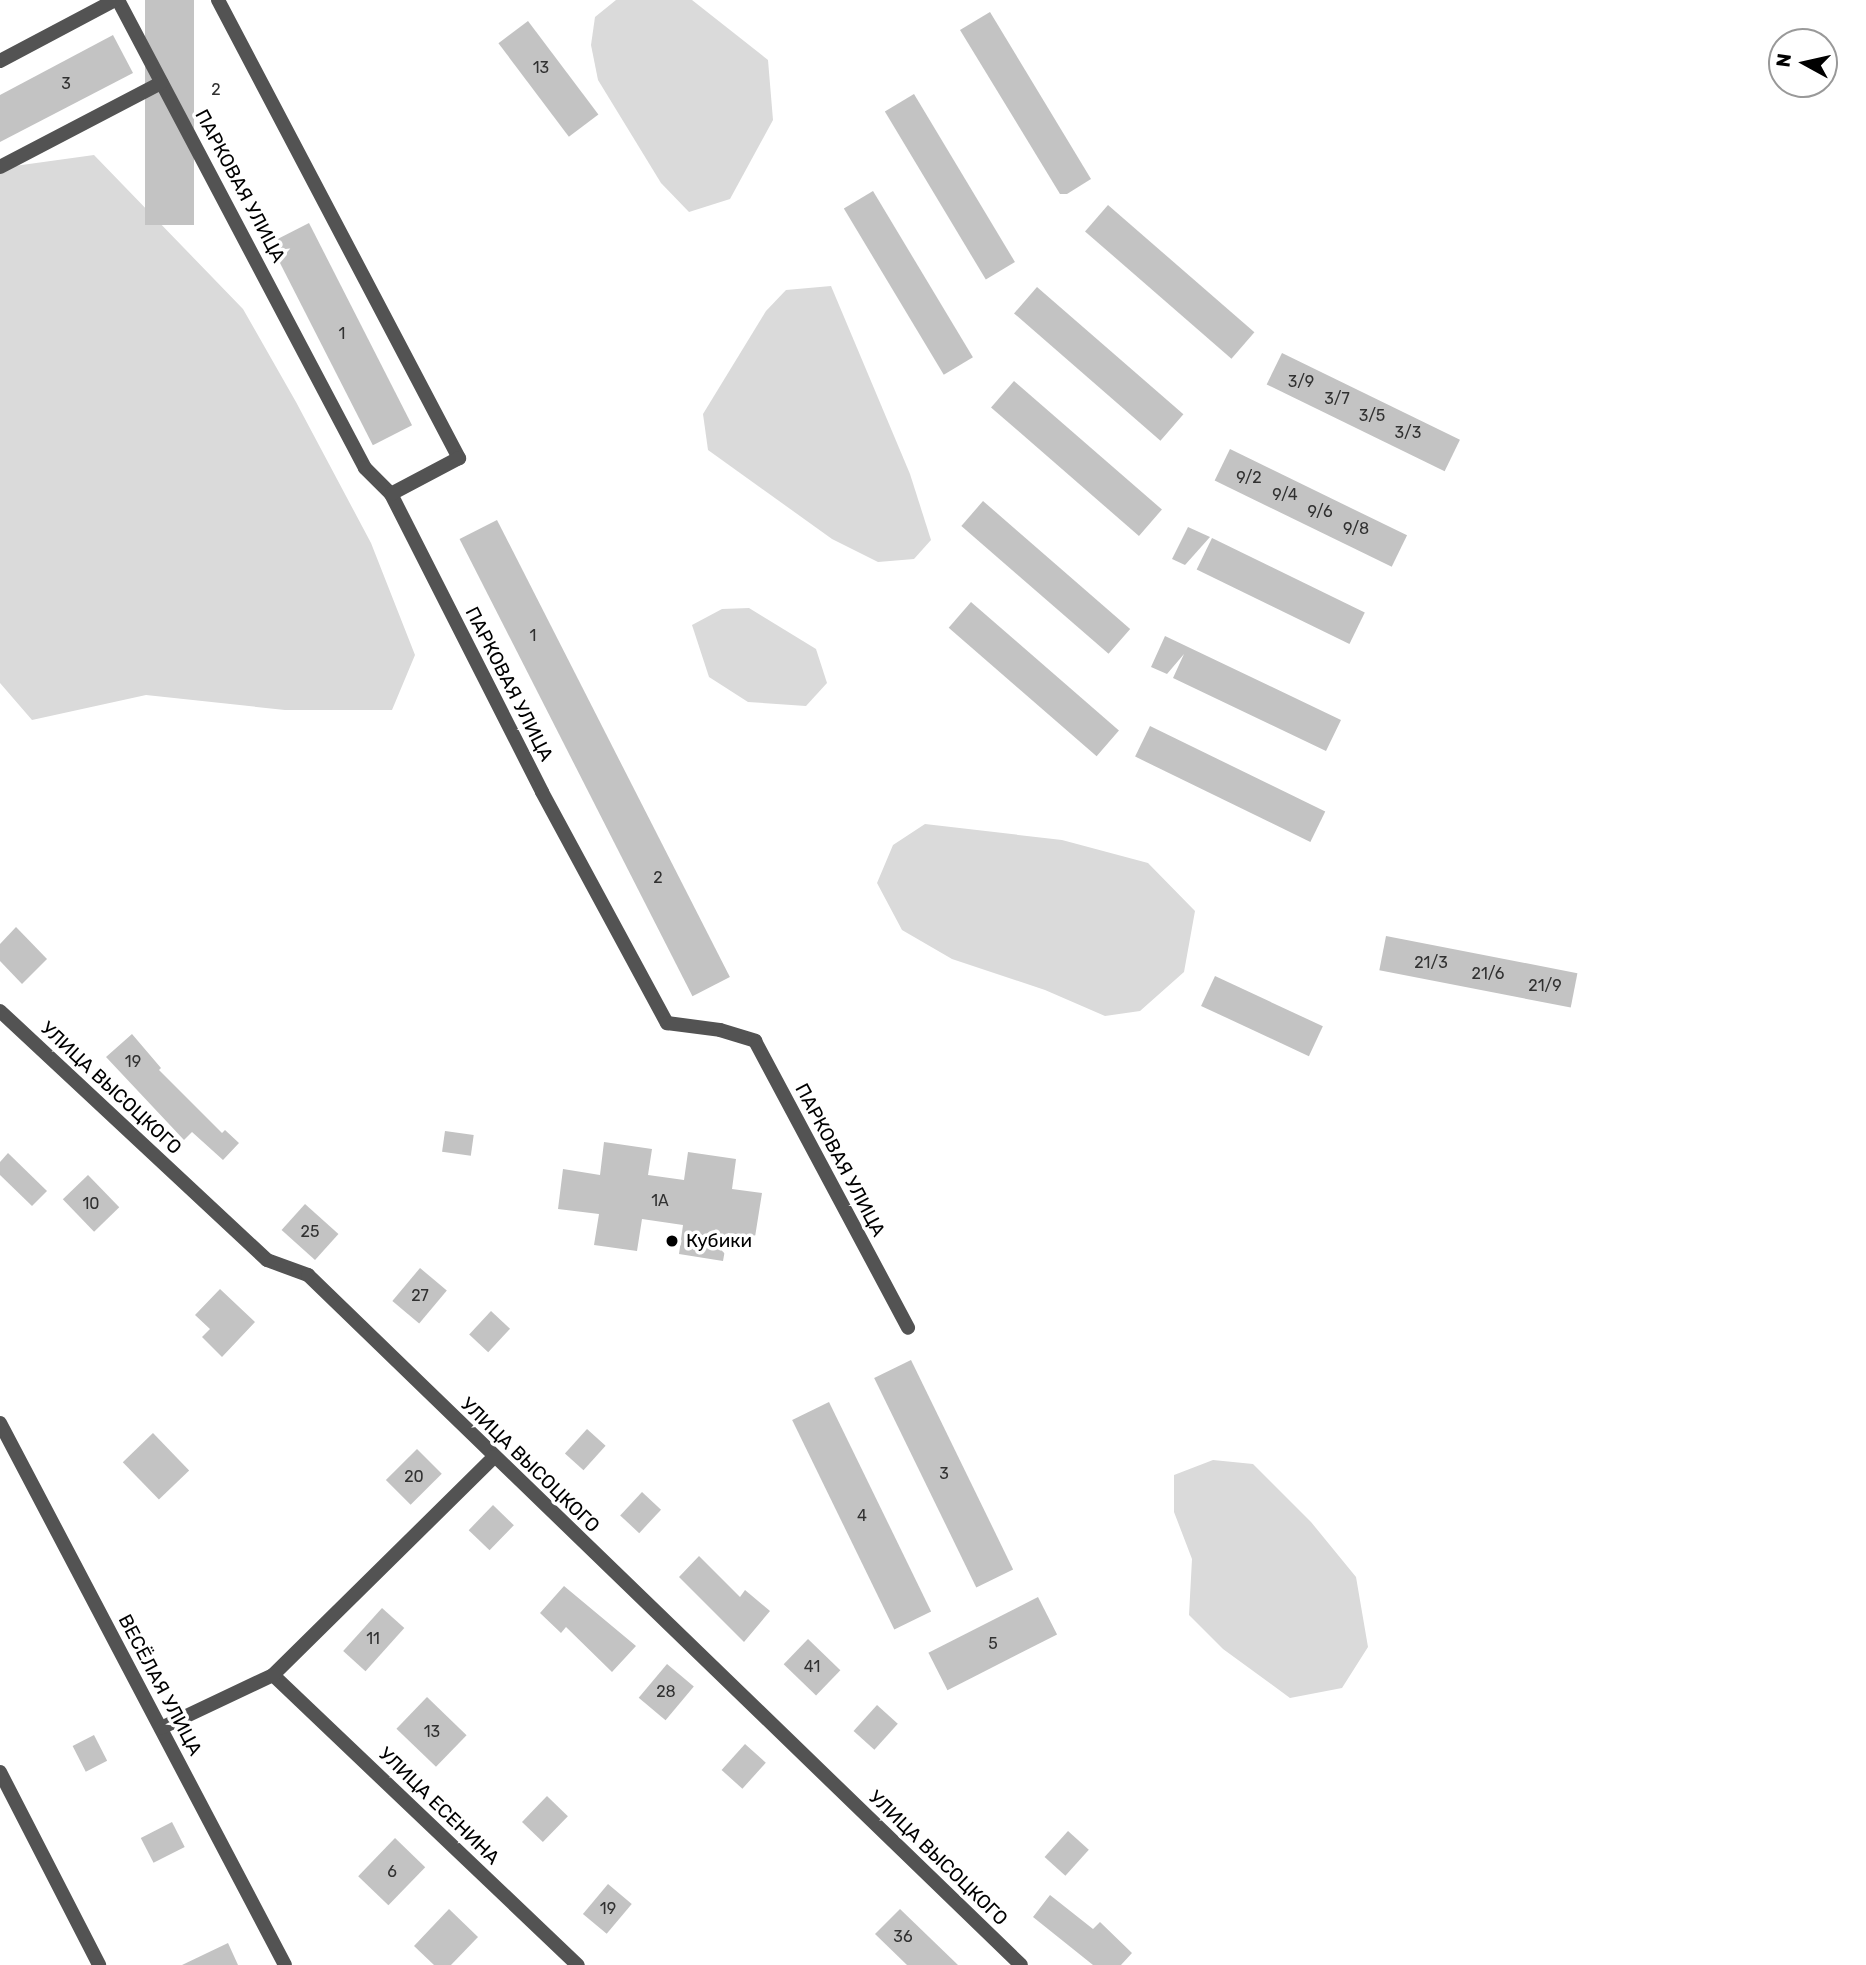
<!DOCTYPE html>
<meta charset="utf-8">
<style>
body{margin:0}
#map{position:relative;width:1866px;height:1965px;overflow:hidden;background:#fff;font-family:Rubik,sans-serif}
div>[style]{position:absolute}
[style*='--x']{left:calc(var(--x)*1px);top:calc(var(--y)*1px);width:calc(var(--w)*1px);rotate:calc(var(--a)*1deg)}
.green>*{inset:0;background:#dadada}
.building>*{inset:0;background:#c3c3c3;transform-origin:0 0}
.minor>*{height:14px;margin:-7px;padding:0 7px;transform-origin:7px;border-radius:7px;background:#535353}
.dots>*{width:19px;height:19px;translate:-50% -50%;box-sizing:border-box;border:4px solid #fff;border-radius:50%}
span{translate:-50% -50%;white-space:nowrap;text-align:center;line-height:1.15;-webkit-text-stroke:7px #fff;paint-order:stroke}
.number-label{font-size:16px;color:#313131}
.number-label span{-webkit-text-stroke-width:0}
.street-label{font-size:19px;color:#000}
.poi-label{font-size:19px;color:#000}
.left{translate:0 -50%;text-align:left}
.north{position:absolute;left:1768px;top:28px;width:70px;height:70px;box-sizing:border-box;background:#fff;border:2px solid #999;border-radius:50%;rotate:278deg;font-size:19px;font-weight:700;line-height:28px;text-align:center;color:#000}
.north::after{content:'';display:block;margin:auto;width:24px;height:32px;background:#000;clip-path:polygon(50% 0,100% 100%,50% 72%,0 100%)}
</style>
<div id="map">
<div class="green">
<div style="clip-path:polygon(616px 0,692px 0,768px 60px,773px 120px,730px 199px,689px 212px,661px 183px,598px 80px,591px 45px,595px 17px)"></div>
<div style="clip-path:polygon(94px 155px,243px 309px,296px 402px,371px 543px,415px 655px,392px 710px,285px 710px,146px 695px,32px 720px,0 683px,0 168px)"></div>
<div style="clip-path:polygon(831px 286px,910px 474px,931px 540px,914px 559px,878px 562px,832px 539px,708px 450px,703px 414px,766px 311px,786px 290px)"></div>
<div style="clip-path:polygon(749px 608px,816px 649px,827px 683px,806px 706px,748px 702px,709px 677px,692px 625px,722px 609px)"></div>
<div style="clip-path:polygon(925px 824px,1062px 840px,1148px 863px,1195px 911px,1184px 972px,1140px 1011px,1105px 1016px,1045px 990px,952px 959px,902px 930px,877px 883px,893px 845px)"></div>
<div style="clip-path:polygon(1213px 1460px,1253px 1464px,1311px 1522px,1356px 1577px,1368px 1647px,1342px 1688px,1290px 1698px,1223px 1649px,1189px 1615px,1192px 1559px,1174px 1512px,1174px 1475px)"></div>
</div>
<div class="building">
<div style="left:145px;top:0;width:49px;height:225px"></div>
<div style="clip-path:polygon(990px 12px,1091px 179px,1067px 194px,1060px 194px,960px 30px)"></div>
<div style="left:528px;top:21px;width:117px;height:37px;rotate:53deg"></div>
<div style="clip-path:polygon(113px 35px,133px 73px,0 142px,0 95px)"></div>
<div style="left:914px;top:94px;width:196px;height:34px;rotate:59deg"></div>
<div style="left:873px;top:191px;width:194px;height:34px;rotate:59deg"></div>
<div style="left:1108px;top:205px;width:194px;height:35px;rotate:41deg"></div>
<div style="left:309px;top:223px;width:227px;height:44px;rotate:63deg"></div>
<div style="left:1037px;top:287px;width:194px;height:35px;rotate:41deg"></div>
<div style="left:1282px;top:353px;width:198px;height:35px;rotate:26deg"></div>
<div style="left:1014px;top:381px;width:196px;height:35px;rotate:41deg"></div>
<div style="left:1230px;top:449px;width:197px;height:35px;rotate:26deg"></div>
<div style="left:983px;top:501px;width:195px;height:33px;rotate:41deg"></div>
<div style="left:497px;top:520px;width:513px;height:42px;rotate:63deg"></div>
<div style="clip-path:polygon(1188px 527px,1210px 537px,1185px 565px,1172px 559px)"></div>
<div style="left:1212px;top:538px;width:170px;height:35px;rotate:26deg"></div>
<div style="left:971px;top:602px;width:196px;height:34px;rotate:41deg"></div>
<div style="clip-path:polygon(1165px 636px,1341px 720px,1326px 751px,1173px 678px,1184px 654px,1167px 674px,1151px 667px)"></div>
<div style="left:1150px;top:726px;width:195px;height:34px;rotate:26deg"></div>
<div style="clip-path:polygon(16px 927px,47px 959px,22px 984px,0 961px,0 944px)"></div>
<div style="left:1386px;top:936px;width:195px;height:35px;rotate:11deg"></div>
<div style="left:1215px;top:976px;width:119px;height:33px;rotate:25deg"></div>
<div style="clip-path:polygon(132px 1034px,161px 1068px,159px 1070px,222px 1133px,225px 1130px,239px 1143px,223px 1160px,192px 1132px,184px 1140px,106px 1057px)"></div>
<div style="left:445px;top:1131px;width:29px;height:21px;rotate:8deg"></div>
<div style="clip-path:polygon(604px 1142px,652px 1149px,648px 1175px,684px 1180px,688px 1152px,736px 1159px,732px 1189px,762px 1193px,755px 1237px,728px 1233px,723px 1261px,679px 1254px,683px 1225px,642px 1219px,637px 1251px,594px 1245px,599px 1214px,558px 1209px,563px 1169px,600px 1175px)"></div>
<div style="clip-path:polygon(8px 1153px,47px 1191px,32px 1206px,0 1175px,0 1162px)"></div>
<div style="left:88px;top:1175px;width:45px;height:35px;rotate:46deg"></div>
<div style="left:305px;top:1204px;width:45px;height:35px;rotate:42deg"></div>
<div style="left:420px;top:1268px;width:35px;height:43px;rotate:40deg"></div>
<div style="clip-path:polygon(220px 1289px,255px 1322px,222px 1357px,202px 1337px,210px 1329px,195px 1315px)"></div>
<div style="left:491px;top:1311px;width:26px;height:32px;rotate:43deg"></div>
<div style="left:911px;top:1360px;width:233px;height:41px;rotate:64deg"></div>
<div style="left:829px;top:1402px;width:233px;height:41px;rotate:64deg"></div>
<div style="left:587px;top:1429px;width:25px;height:33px;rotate:42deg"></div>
<div style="left:153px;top:1433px;width:52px;height:42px;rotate:46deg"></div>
<div style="left:417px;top:1449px;width:35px;height:44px;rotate:45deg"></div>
<div style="left:642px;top:1492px;width:26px;height:32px;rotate:43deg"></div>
<div style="left:493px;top:1505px;width:29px;height:35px;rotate:44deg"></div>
<div style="clip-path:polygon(699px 1556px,740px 1597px,745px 1590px,770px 1611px,744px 1642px,679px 1577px)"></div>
<div style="clip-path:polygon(564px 1586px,636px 1646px,612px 1672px,566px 1627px,561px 1633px,540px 1613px)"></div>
<div style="left:1038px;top:1597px;width:42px;height:123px;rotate:63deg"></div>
<div style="left:382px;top:1608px;width:30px;height:58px;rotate:42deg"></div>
<div style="left:808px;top:1639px;width:45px;height:35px;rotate:44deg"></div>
<div style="left:667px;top:1664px;width:35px;height:44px;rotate:40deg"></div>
<div style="left:427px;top:1697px;width:55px;height:44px;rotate:44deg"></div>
<div style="left:877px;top:1705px;width:28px;height:35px;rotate:42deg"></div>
<div style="left:94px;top:1735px;width:29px;height:24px;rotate:63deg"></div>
<div style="left:745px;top:1744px;width:28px;height:35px;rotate:42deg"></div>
<div style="left:547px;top:1796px;width:29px;height:36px;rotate:44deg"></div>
<div style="left:172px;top:1822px;width:28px;height:35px;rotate:63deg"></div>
<div style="left:1068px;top:1831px;width:28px;height:35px;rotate:42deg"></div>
<div style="left:395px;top:1838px;width:42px;height:53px;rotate:44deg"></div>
<div style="left:608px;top:1884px;width:31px;height:39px;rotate:40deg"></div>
<div style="clip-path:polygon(1050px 1895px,1093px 1929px,1100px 1922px,1132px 1953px,1121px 1965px,1093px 1965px,1033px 1917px)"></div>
<div style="clip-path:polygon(449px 1909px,478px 1937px,451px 1965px,434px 1965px,414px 1946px)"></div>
<div style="clip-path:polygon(900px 1909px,958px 1965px,907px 1965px,875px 1934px)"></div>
<div style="clip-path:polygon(228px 1943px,238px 1965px,182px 1965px)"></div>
</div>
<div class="minor">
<div style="--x:118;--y:0;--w:529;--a:62.18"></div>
<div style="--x:365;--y:468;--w:37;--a:45"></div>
<div style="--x:391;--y:494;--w:334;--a:63.1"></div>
<div style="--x:542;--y:792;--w:263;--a:61.6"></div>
<div style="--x:667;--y:1023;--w:53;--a:7.5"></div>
<div style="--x:720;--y:1030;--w:37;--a:17"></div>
<div style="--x:755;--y:1041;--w:325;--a:61.9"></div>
<div style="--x:218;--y:0;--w:518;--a:62.25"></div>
<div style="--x:459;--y:458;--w:77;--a:152.1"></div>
<div style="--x:0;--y:61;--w:130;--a:-27.9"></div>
<div style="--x:0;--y:167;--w:182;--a:-27.6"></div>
<div style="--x:0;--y:1011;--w:365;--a:43"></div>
<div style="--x:267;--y:1260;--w:44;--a:20.1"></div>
<div style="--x:308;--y:1275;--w:992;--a:44.06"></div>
<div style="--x:0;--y:1423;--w:612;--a:62.26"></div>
<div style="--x:273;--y:1675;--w:421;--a:43.6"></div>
<div style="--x:161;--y:1728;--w:124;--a:-25.3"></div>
<div style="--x:273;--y:1675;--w:310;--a:-44.6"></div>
<div style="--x:0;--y:1772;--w:217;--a:62.8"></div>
</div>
<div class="dots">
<div style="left:672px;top:1241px;background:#000"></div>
</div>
<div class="number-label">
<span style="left:541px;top:68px">13</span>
<span style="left:66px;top:84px">3</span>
<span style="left:216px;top:90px">2</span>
<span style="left:342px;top:334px">1</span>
<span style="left:1301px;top:382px">3/9</span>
<span style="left:1337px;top:399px">3/7</span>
<span style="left:1372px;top:416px">3/5</span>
<span style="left:1408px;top:433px">3/3</span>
<span style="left:1249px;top:478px">9/2</span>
<span style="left:1285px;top:495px">9/4</span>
<span style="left:1320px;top:512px">9/6</span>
<span style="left:1356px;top:529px">9/8</span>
<span style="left:533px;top:636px">1</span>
<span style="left:658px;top:878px">2</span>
<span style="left:1431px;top:963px">21/3</span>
<span style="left:1488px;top:974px">21/6</span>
<span style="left:1545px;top:986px">21/9</span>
<span style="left:133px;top:1062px">19</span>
<span style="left:660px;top:1201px">1А</span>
<span style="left:91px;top:1204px">10</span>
<span style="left:310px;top:1232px">25</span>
<span style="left:420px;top:1296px">27</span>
<span style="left:944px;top:1474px">3</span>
<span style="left:414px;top:1477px">20</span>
<span style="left:862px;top:1516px">4</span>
<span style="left:373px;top:1639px">11</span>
<span style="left:993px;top:1644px">5</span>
<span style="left:812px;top:1667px">41</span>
<span style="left:666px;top:1692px">28</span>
<span style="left:432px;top:1732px">13</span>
<span style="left:392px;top:1872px">6</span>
<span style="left:608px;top:1909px">19</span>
<span style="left:903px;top:1937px">36</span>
</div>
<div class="street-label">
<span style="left:240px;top:186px;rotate:62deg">ПАРКОВАЯ УЛИЦА</span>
<span style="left:509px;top:684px;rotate:63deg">ПАРКОВАЯ УЛИЦА</span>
<span style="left:111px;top:1088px;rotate:43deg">УЛИЦА ВЫСОЦКОГО</span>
<span style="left:840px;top:1160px;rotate:62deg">ПАРКОВАЯ УЛИЦА</span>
<span style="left:530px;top:1465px;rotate:44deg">УЛИЦА ВЫСОЦКОГО</span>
<span style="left:160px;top:1685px;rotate:62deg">ВЕСЁЛАЯ УЛИЦА</span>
<span style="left:439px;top:1806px;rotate:44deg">УЛИЦА ЕСЕНИНА</span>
<span style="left:938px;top:1858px;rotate:44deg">УЛИЦА ВЫСОЦКОГО</span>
</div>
<div class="poi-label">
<span class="left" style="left:686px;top:1241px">Кубики</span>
</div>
<div class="north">N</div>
</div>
